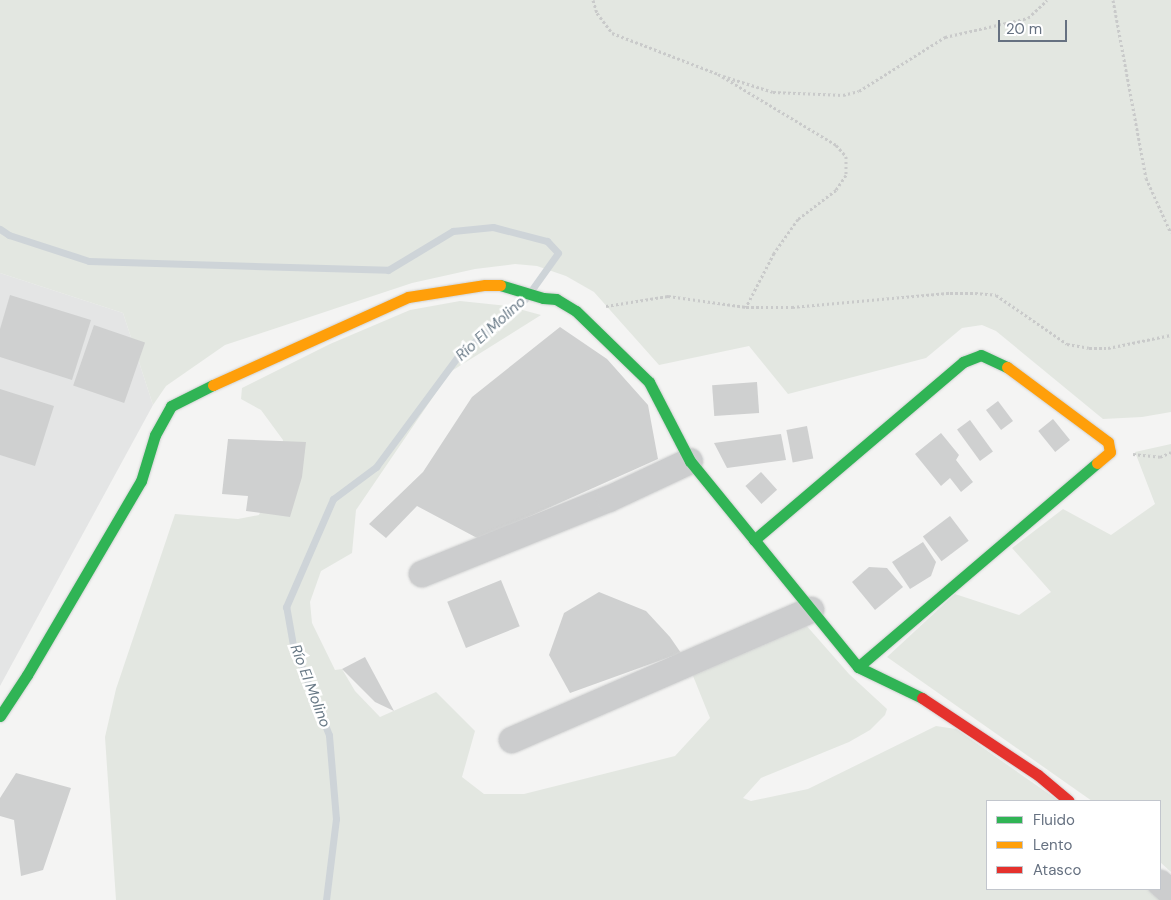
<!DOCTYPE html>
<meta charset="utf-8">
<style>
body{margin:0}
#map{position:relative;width:1171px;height:900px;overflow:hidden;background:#f4f4f3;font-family:"DM Sans",sans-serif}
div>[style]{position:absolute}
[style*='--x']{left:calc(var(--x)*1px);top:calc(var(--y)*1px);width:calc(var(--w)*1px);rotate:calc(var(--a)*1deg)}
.built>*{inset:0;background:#e4e5e5}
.green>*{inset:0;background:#e3e7e1}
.stream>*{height:7px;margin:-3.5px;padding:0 3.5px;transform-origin:3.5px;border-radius:3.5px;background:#ced4d8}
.building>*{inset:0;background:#cfd0d0;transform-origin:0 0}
.path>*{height:3px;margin-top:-1.5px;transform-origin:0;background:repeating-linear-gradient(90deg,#c9caca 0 2.5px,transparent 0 5px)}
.roads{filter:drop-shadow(0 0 1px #d1d2d2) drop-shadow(0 0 1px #d1d2d2)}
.street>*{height:26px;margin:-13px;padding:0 13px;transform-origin:13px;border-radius:13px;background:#cccdce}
.fast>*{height:11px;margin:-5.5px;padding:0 5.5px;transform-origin:5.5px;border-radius:5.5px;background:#30b455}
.slow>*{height:11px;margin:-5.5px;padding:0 5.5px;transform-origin:5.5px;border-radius:5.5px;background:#ff9f0a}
.jam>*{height:11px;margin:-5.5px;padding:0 5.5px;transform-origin:5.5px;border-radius:5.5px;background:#e5322d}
span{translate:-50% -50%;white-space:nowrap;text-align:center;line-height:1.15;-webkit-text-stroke:5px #fff;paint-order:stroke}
.water-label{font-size:15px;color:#677885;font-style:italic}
.legend{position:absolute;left:986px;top:800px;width:175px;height:90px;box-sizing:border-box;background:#fff;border:1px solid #c2c6cd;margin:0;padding:6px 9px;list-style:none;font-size:15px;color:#667181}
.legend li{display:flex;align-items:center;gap:10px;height:25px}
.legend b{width:25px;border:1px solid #c2c6cd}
.scale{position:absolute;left:998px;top:20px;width:69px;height:22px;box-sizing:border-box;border:2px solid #667181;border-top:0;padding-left:6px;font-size:15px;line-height:18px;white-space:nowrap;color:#667181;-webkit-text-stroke:4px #fff;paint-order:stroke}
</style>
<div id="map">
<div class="built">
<div style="clip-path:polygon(0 273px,123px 313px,153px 405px,0 686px)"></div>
</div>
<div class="green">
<div style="clip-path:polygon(0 0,1171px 0,1171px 412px,1142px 417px,1103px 419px,996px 331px,982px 325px,962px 328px,926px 358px,788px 394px,749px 346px,659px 365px,594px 292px,566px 276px,537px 266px,515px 264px,475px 269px,412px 283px,225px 345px,166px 386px,153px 405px,123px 313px,0 273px)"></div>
<div style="clip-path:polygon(460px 301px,508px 306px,541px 315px,450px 372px,356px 510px,352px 553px,321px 571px,310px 602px,312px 623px,335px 670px,342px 669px,355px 691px,380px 717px,436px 692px,475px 731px,462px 777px,484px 794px,524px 794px,675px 756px,710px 718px,691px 671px,805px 624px,849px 674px,887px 709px,885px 715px,870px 730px,849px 742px,761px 778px,743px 798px,751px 801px,808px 789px,936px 726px,956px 729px,1059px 801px,987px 801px,987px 889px,1152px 889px,1164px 900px,116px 900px,105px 737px,116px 689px,175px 514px,238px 519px,259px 515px,277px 471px,283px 440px,261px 410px,241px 399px,242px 388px,330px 344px,410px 310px)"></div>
<div style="clip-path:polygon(1171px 444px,1171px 872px,1160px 862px,1160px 801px,1092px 801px,887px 657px,955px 594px,1019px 615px,1051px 592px,1012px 548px,1063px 509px,1111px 535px,1155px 504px,1135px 452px)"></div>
</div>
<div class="stream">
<div style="--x:0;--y:229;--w:11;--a:34"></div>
<div style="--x:9;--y:235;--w:84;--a:18"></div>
<div style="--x:89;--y:261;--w:299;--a:1.7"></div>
<div style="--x:388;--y:270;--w:76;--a:-31"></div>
<div style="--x:453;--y:231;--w:40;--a:-5.7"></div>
<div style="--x:493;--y:227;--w:56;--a:14.5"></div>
<div style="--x:547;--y:241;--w:16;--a:47"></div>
<div style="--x:558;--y:253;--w:43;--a:125.5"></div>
<div style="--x:326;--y:900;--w:82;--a:-83"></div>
<div style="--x:336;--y:819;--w:84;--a:-94.8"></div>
<div style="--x:329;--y:735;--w:97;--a:-111.8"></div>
<div style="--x:293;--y:645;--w:39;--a:-100"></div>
<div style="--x:286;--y:607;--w:118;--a:-66.5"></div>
<div style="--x:333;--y:499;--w:54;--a:-36.7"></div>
<div style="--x:376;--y:467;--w:139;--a:-53.5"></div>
<div style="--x:459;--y:355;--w:87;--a:-40.3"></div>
</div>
<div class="building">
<div style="clip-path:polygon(10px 295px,91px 320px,72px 380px,0 357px,0 329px)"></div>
<div style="left:94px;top:325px;width:54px;height:64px;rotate:19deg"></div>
<div style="clip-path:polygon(560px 327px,607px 359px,648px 405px,658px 459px,479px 539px,417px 506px,386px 538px,369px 524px,423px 472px,472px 397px)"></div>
<div style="left:757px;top:382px;width:31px;height:45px;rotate:86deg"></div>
<div style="clip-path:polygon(0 389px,54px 406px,35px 466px,0 455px)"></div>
<div style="left:998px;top:401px;width:25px;height:15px;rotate:53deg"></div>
<div style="left:1053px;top:419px;width:27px;height:19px;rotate:51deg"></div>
<div style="left:970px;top:420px;width:39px;height:16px;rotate:54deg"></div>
<div style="left:807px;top:426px;width:33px;height:21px;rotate:79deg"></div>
<div style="clip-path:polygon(941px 433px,959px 455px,956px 460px,973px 482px,961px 492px,950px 478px,941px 486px,915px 454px)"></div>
<div style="clip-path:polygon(781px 434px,786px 460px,727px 468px,714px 443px)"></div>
<div style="clip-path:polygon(228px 439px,306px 442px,302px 477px,290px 517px,246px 511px,248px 496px,222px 494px)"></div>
<div style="left:761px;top:472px;width:24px;height:21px;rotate:48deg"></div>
<div style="left:950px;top:516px;width:31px;height:34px;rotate:53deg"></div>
<div style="clip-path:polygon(923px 542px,936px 562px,931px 576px,910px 589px,892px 562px)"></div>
<div style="clip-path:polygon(869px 567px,887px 568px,903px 587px,875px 610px,852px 582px)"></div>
<div style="left:501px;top:580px;width:50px;height:58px;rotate:68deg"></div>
<div style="clip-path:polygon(599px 592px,646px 611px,670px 637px,681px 653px,570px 693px,549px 655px,564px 613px)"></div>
<div style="clip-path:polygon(365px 657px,394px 711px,375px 702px,342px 669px)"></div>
<div style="clip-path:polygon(16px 773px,71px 788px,43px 870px,21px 876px,14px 820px,0 816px,0 798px)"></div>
</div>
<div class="path">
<div style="--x:593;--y:0;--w:14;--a:73"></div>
<div style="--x:597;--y:13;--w:25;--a:53"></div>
<div style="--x:612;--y:33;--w:114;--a:21.1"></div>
<div style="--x:718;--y:74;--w:138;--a:31"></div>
<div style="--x:836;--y:145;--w:15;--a:48"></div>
<div style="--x:846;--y:156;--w:19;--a:90"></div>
<div style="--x:846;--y:175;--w:18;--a:124"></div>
<div style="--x:836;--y:190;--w:48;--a:142.7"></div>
<div style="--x:798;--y:219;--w:42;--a:125.2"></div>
<div style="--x:774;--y:253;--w:61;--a:117.4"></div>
<div style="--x:1113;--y:0;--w:181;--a:79.5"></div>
<div style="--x:1146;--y:178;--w:60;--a:65.6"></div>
<div style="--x:723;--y:76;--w:52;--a:17.7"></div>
<div style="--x:773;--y:92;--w:70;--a:2.5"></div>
<div style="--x:843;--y:95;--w:16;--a:-14"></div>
<div style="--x:859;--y:91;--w:102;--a:-32.1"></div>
<div style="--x:945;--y:37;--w:85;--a:-12.9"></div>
<div style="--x:1028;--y:18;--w:26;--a:-43"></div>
<div style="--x:606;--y:306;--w:63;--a:-9.2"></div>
<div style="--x:668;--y:296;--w:79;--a:8"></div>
<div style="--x:746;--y:307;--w:46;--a:0"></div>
<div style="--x:792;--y:307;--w:159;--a:-5.1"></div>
<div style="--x:950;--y:293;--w:25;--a:0"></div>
<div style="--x:975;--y:293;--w:21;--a:5"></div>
<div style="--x:996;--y:295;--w:86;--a:34.6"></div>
<div style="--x:1067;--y:344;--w:22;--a:10"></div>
<div style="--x:1089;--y:348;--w:19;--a:0"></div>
<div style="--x:1108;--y:348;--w:64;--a:-11.7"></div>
<div style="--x:1133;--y:454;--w:27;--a:6"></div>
<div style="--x:1160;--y:457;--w:12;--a:-24"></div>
</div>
<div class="roads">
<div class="street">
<div style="--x:422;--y:574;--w:201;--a:-21.9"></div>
<div style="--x:609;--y:499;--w:89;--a:-25.1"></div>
<div style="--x:512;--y:740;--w:326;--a:-23.5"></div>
<div style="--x:1160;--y:883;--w:15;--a:42"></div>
</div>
<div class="fast">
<div style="--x:500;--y:285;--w:45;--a:16.8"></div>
<div style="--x:543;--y:298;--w:13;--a:4"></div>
<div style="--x:556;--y:299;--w:23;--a:31"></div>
<div style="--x:576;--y:311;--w:102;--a:44.2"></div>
<div style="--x:649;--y:382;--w:89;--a:62.6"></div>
<div style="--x:690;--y:461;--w:266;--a:50.8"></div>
<div style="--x:858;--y:667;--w:71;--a:25.8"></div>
<div style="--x:754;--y:540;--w:275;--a:-40.4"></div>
<div style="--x:963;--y:362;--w:19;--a:-21"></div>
<div style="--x:981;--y:355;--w:29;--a:25"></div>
<div style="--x:858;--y:667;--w:314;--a:-40.5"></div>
<div style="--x:0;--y:716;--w:49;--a:-56.6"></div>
<div style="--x:27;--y:675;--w:225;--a:-59.6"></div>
<div style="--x:141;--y:481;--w:48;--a:-73.1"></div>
<div style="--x:155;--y:435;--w:33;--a:-61"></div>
<div style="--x:171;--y:406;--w:47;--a:-26.6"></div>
</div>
<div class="slow">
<div style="--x:1007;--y:367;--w:126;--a:36.6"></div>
<div style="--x:1108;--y:442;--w:10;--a:79"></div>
<div style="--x:1110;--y:452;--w:17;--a:140"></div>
<div style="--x:213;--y:385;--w:214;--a:-24.3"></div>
<div style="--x:408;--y:297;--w:78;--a:-8.9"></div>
<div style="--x:485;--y:285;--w:15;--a:0"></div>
</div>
<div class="jam">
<div style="--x:922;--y:698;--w:139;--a:33.6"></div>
<div style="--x:1038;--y:775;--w:40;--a:40"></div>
</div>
</div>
<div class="water-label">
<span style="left:491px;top:329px;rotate:-42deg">Río El Molino</span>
<span style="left:310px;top:686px;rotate:69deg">Río El Molino</span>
</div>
<ul class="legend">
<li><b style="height:6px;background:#30b455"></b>Fluido</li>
<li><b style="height:6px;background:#ff9f0a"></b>Lento</li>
<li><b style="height:6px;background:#e5322d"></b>Atasco</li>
</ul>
<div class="scale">20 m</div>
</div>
